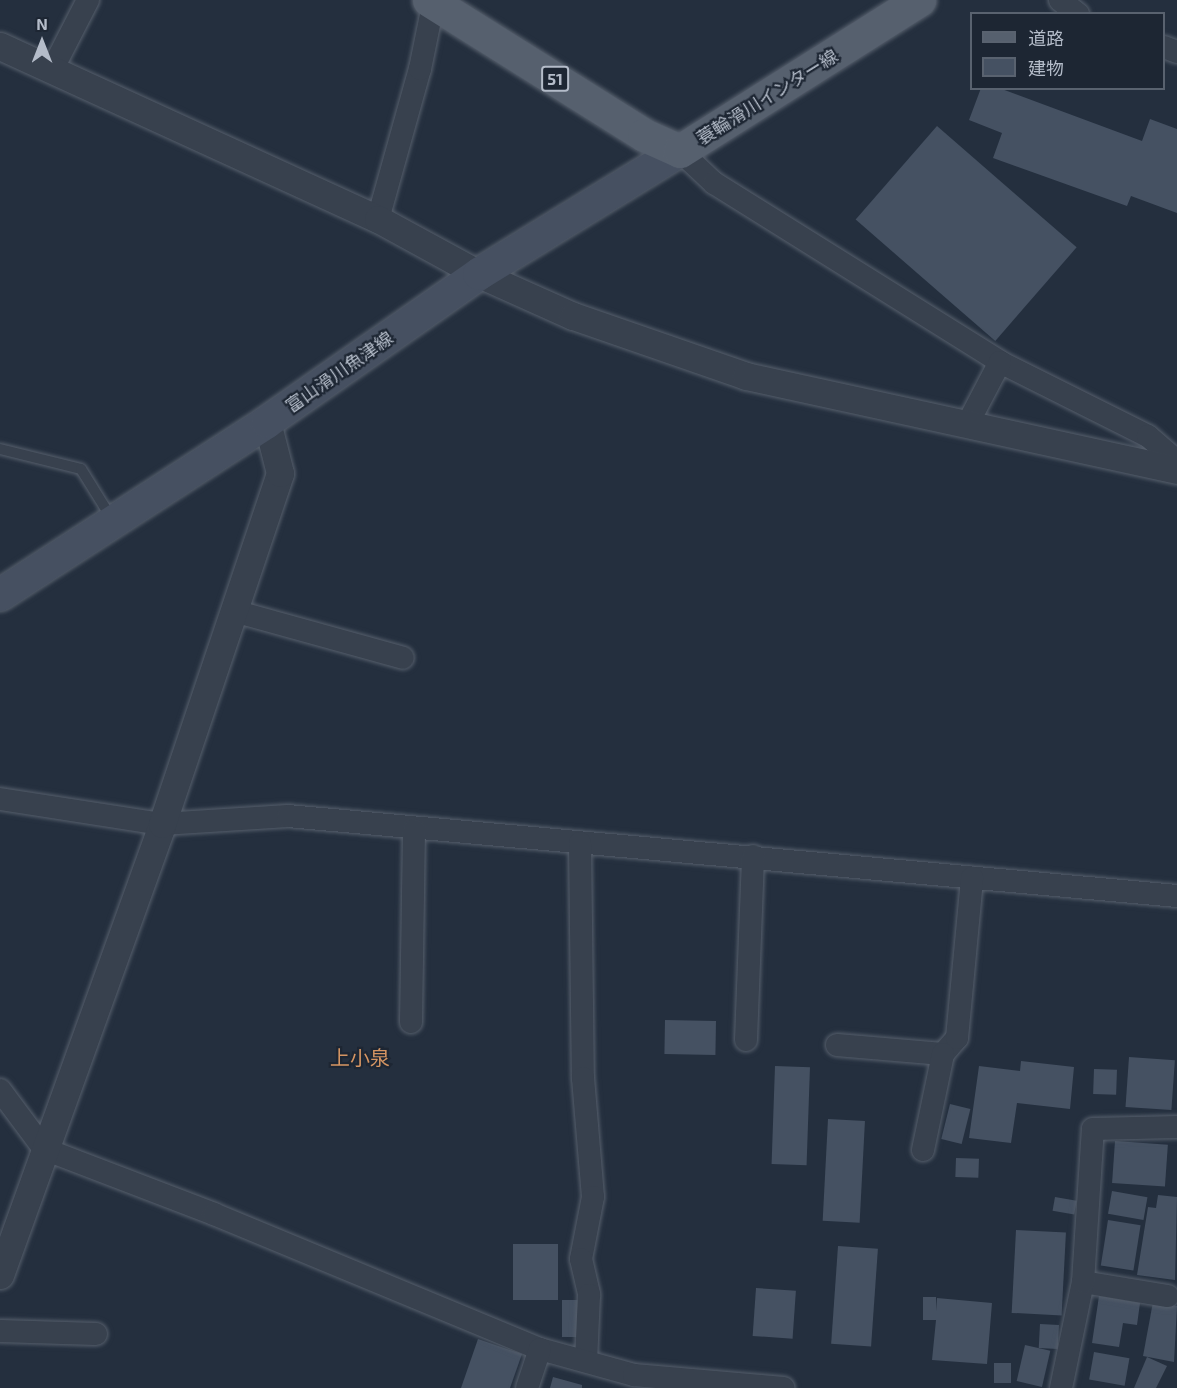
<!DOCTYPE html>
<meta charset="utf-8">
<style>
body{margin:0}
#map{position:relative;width:1177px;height:1388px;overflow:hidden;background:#242f3e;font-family:"Exo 2","Noto Sans JP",sans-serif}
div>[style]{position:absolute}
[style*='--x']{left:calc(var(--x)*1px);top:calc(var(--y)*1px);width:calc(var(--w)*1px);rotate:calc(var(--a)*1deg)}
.building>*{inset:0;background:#455162;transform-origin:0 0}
.roads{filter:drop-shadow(0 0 2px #565f6c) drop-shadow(0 0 2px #565f6c)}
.service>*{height:10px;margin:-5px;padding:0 5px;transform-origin:5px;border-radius:5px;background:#38414e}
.minor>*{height:22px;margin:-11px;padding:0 11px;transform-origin:11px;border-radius:11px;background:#38414e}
.tertiary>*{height:27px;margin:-13.5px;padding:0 13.5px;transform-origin:13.5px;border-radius:13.5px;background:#38414e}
.secondary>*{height:32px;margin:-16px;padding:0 16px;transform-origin:16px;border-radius:16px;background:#465061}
.primary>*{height:33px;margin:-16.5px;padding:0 16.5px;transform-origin:16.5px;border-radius:16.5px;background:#56606e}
span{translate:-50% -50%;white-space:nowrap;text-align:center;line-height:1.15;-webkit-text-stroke:4.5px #1d2633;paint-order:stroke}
.shield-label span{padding:2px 4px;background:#1d2633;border:2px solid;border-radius:4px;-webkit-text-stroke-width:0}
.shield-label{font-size:16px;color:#b4bcc9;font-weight:700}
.street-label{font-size:18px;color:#b4bcc9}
.neighbourhood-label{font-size:20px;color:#d59563}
.legend{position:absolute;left:970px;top:12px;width:195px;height:78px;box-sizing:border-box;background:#1d2633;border:2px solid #59626f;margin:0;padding:8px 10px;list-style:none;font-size:18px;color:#b4bcc9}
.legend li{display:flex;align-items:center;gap:12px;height:30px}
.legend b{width:30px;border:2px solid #59626f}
.north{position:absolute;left:12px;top:12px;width:60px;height:60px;-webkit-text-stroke:4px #1d2633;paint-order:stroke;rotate:0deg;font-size:16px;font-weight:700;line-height:24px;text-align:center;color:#b4bcc9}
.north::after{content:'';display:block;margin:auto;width:21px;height:27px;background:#b4bcc9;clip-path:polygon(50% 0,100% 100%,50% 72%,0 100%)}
</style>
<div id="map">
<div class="building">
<div style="clip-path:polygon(981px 88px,999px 88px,1142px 141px,1150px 119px,1177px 129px,1177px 213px,1131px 196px,1127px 206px,993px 158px,1002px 133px,969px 120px)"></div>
<div style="left:937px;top:126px;width:185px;height:124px;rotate:41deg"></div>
<div style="left:665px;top:1020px;width:51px;height:34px;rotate:1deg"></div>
<div style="left:1129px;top:1057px;width:46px;height:50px;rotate:4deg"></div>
<div style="clip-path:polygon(1021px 1061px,1074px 1067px,1070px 1109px,1017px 1103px,1011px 1143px,969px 1138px,979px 1066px,1020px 1071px)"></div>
<div style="left:775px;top:1066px;width:35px;height:98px;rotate:2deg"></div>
<div style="left:1094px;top:1069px;width:23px;height:25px;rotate:2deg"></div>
<div style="left:950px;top:1104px;width:21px;height:36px;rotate:14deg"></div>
<div style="left:828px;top:1119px;width:37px;height:102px;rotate:3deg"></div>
<div style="left:1115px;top:1141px;width:53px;height:42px;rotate:4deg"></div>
<div style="left:956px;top:1158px;width:23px;height:19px;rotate:2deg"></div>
<div style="left:1112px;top:1191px;width:36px;height:23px;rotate:10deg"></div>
<div style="clip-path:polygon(1158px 1195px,1177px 1197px,1175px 1280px,1137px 1275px,1148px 1207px,1156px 1208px)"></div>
<div style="left:1055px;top:1197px;width:22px;height:14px;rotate:10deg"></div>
<div style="left:1108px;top:1220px;width:33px;height:46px;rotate:9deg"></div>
<div style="left:1016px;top:1230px;width:50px;height:83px;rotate:3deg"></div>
<div style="left:513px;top:1244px;width:45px;height:56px"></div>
<div style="left:838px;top:1246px;width:40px;height:98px;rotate:4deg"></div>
<div style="left:756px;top:1288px;width:40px;height:48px;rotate:4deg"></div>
<div style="clip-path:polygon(1099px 1296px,1140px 1303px,1137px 1325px,1123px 1323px,1119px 1347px,1092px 1343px)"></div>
<div style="clip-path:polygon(923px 1297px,936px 1297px,936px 1311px,937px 1298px,992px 1303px,987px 1364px,932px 1360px,936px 1320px,923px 1320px)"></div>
<div style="left:562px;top:1300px;width:16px;height:37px"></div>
<div style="clip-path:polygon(1153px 1302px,1177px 1306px,1174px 1362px,1143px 1356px)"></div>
<div style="left:1040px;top:1324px;width:19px;height:24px;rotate:3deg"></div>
<div style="clip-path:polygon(478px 1339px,522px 1354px,510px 1388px,461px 1388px)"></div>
<div style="left:1025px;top:1345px;width:26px;height:37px;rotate:13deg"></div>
<div style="left:1094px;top:1352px;width:36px;height:28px;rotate:10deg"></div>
<div style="clip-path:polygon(1147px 1357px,1167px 1366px,1156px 1388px,1134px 1388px)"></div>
<div style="left:994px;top:1363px;width:17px;height:20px"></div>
<div style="clip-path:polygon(553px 1377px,582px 1385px,582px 1388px,550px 1388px)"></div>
</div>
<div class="roads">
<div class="service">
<div style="--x:0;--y:449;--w:83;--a:13.9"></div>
<div style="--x:81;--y:469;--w:59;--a:58.2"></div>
</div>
<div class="minor">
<div style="--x:1060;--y:0;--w:23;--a:38"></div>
<div style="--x:1164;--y:47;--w:14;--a:21"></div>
<div style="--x:52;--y:70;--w:79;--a:-62.8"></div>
<div style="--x:680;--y:151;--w:47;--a:43.3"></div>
<div style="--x:714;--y:183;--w:337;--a:32"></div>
<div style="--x:1000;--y:362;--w:165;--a:26.6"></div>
<div style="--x:1148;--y:436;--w:38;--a:41"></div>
<div style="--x:378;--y:219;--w:156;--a:-74.4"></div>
<div style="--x:420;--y:69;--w:70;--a:-78.5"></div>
<div style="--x:968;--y:423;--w:69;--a:-62.3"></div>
<div style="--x:234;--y:611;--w:175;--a:15.5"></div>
<div style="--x:0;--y:799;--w:164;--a:8.8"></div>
<div style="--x:162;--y:824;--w:126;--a:-3.6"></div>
<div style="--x:288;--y:816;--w:893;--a:5.14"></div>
<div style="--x:580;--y:843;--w:235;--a:89.3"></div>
<div style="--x:583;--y:1078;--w:119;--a:85.2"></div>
<div style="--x:593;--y:1197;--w:63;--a:101"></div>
<div style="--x:581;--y:1259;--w:37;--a:77"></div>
<div style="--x:589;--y:1295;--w:66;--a:92.6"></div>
<div style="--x:411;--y:1022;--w:192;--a:-89.1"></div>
<div style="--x:746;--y:1040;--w:184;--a:-87.8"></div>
<div style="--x:837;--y:1045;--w:106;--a:4.9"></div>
<div style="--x:943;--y:1054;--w:21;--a:-49"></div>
<div style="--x:957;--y:1038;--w:161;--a:-84.6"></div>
<div style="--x:0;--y:1090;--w:74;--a:53.3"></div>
<div style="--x:44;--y:1149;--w:182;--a:20.9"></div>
<div style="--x:214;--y:1214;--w:353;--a:22.5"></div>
<div style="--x:540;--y:1349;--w:98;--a:15.5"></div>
<div style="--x:634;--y:1375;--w:150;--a:5"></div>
<div style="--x:923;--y:1150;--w:98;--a:-78.2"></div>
<div style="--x:1083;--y:1282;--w:86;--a:9.4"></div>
<div style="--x:0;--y:1331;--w:96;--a:1.8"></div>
<div style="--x:527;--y:1388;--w:41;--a:-71.6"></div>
<div style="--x:1061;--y:1388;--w:108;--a:-78.3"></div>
<div style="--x:1083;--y:1282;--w:153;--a:-86.3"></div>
<div style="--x:1093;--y:1129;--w:84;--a:-1.4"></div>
</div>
<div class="tertiary">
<div style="--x:0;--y:46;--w:416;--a:24.6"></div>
<div style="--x:378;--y:219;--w:115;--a:28.6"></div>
<div style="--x:479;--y:274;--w:103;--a:24.1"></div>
<div style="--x:573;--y:316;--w:183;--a:19.1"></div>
<div style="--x:746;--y:376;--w:441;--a:12.3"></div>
<div style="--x:0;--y:1275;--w:479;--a:-70.2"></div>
<div style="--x:162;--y:824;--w:370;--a:-71.4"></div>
<div style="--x:280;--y:473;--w:53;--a:-104.3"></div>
</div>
<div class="secondary">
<div style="--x:0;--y:595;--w:318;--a:-32.9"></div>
<div style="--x:267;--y:422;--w:259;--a:-34.9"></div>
<div style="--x:479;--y:274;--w:236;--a:-31.5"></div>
</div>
<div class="primary">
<div style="--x:429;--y:0;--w:254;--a:32.1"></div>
<div style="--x:644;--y:135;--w:39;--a:24"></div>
<div style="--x:680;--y:151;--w:283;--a:-32.3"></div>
</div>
</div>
<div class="shield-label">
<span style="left:555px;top:79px">51</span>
</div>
<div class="street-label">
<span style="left:767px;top:97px;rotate:-32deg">蓑輪滑川インター線</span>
<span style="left:339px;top:372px;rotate:-35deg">富山滑川魚津線</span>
</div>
<div class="neighbourhood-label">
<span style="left:360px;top:1057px">上小泉</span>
</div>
<ul class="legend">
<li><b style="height:8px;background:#56606e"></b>道路</li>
<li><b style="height:16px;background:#455162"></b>建物</li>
</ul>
<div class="north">N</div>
</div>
